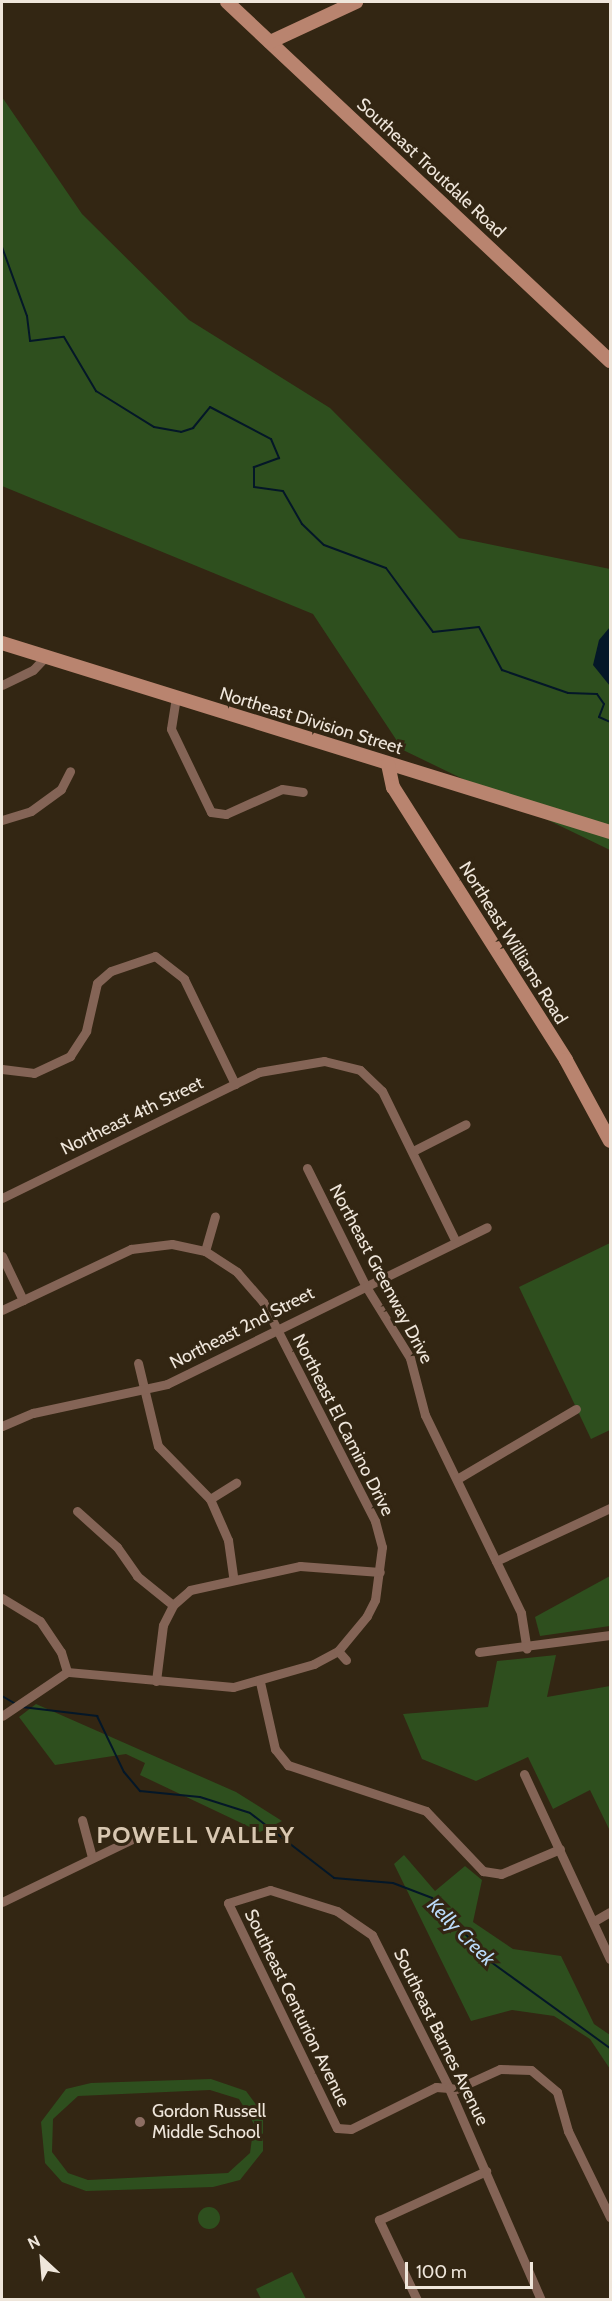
<!DOCTYPE html>
<style>
body{margin:0}
#map{position:relative;width:612px;height:2301px;overflow:hidden;background:#332613;font-family:Cabin,sans-serif}
div>[style]{position:absolute}
[style*='--x']{left:calc(var(--x)*1px);top:calc(var(--y)*1px);width:calc(var(--w)*1px);rotate:calc(var(--a)*1deg)}
.green>*{inset:0;background:#2e4f1e}
.round{border-radius:50%}
.water>*{inset:0;background:#041728}
.stream>*{height:2px;margin:-1px;padding:0 1px;transform-origin:1px;border-radius:1px;background:#041728}
.street>*{height:9px;margin:-4.5px;padding:0 4.5px;transform-origin:4.5px;border-radius:4.5px;background:#846456}
.secondary>*{height:14px;margin:-7px;padding:0 7px;transform-origin:7px;border-radius:7px;background:#b9846f}
.dots>*{width:16px;height:16px;translate:-50% -50%;box-sizing:border-box;border:3px solid #332613;border-radius:50%}
span{translate:-50% -50%;white-space:nowrap;text-align:center;line-height:1.15;-webkit-text-stroke:6px #332613;paint-order:stroke}
.street-label{font-size:18px;color:#efe6db}
.poi-label{font-size:18px;color:#efe6db}
.left{translate:0 -50%;text-align:left}
.water-label{font-size:20px;color:#bbdbfa;font-style:italic}
.district-label{font-size:24px;color:#d8c7b1;font-weight:700;letter-spacing:1.5px}
.frame{position:absolute;inset:0;border:3px solid #efe6db;pointer-events:none}
.north{position:absolute;left:12px;top:2229px;width:60px;height:60px;-webkit-text-stroke:4px #332613;paint-order:stroke;rotate:334deg;font-size:16px;font-weight:700;line-height:24px;text-align:center;color:#efe6db}
.north::after{content:'';display:block;margin:auto;width:21px;height:27px;background:#efe6db;clip-path:polygon(50% 0,100% 100%,50% 72%,0 100%)}
.scale{position:absolute;left:405px;top:2262px;width:128px;height:27px;box-sizing:border-box;border:3px solid #efe6db;border-top:0;padding-left:8px;font-size:18px;line-height:21px;white-space:nowrap;color:#efe6db;-webkit-text-stroke:4px #332613;paint-order:stroke}
</style>
<div id="map">
<div class="green">
<div style="clip-path:polygon(2px 97px,82px 214px,189px 320px,330px 408px,459px 538px,610px 569px,610px 850px,403px 750px,313px 614px,2px 486px)"></div>
<div style="clip-path:polygon(610px 1243px,610px 1430px,591px 1439px,519px 1287px)"></div>
<div style="clip-path:polygon(610px 1576px,610px 1626px,540px 1636px,535px 1617px)"></div>
<div style="clip-path:polygon(556px 1655px,547px 1697px,610px 1686px,610px 1831px,590px 1790px,553px 1809px,528px 1757px,476px 1781px,422px 1759px,403px 1714px,488px 1707px,497px 1661px)"></div>
<div style="clip-path:polygon(36px 1704px,236px 1792px,282px 1821px,260px 1832px,140px 1775px,145px 1763px,126px 1754px,55px 1765px,19px 1717px)"></div>
<div style="clip-path:polygon(404px 1855px,435px 1891px,465px 1866px,482px 1880px,473px 1922px,513px 1949px,561px 1956px,594px 2024px,610px 2035px,610px 2069px,590px 2039px,554px 2016px,512px 2010px,471px 2021px,394px 1864px)"></div>
<div style="clip-path:polygon(evenodd,211px 2079px,246px 2091px,263px 2114px,263px 2151px,240px 2180px,213px 2187px,86px 2191px,62px 2182px,45px 2163px,41px 2122px,66px 2089px,91px 2083px,211px 2079px,210px 2090px,239px 2099px,254px 2124px,250px 2153px,228px 2173px,88px 2180px,68px 2173px,52px 2152px,53px 2119px,78px 2096px,210px 2090px)"></div>
<div class="round" style="left:198px;top:2207px;width:22px;height:22px"></div>
<div style="clip-path:polygon(292px 2272px,306px 2299px,261px 2299px,256px 2289px)"></div>
</div>
<div class="water">
<div style="clip-path:polygon(610px 627px,610px 686px,593px 665px,599px 640px)"></div>
</div>
<div class="stream">
<div style="--x:2;--y:247;--w:73;--a:70.1"></div>
<div style="--x:27;--y:316;--w:25;--a:83"></div>
<div style="--x:30;--y:341;--w:34;--a:-7"></div>
<div style="--x:64;--y:337;--w:63;--a:59.3"></div>
<div style="--x:96;--y:391;--w:68;--a:31.8"></div>
<div style="--x:154;--y:427;--w:27;--a:10"></div>
<div style="--x:181;--y:432;--w:13;--a:-18"></div>
<div style="--x:193;--y:428;--w:27;--a:-51"></div>
<div style="--x:210;--y:407;--w:69;--a:27.7"></div>
<div style="--x:271;--y:439;--w:21;--a:67"></div>
<div style="--x:279;--y:458;--w:27;--a:160"></div>
<div style="--x:254;--y:467;--w:20;--a:90"></div>
<div style="--x:254;--y:487;--w:29;--a:8"></div>
<div style="--x:283;--y:491;--w:38;--a:60"></div>
<div style="--x:302;--y:524;--w:30;--a:44"></div>
<div style="--x:324;--y:545;--w:66;--a:20.4"></div>
<div style="--x:386;--y:568;--w:79;--a:53.7"></div>
<div style="--x:433;--y:632;--w:46;--a:-6.2"></div>
<div style="--x:479;--y:627;--w:49;--a:61.9"></div>
<div style="--x:502;--y:670;--w:70;--a:19.2"></div>
<div style="--x:568;--y:693;--w:29;--a:2"></div>
<div style="--x:597;--y:694;--w:12;--a:55"></div>
<div style="--x:604;--y:704;--w:14;--a:111"></div>
<div style="--x:599;--y:717;--w:12;--a:24"></div>
<div style="--x:2;--y:1696;--w:14;--a:30"></div>
<div style="--x:22;--y:1707;--w:76;--a:6.8"></div>
<div style="--x:97;--y:1716;--w:62;--a:64.3"></div>
<div style="--x:124;--y:1772;--w:25;--a:50"></div>
<div style="--x:140;--y:1791;--w:60;--a:5.7"></div>
<div style="--x:200;--y:1797;--w:52;--a:17.7"></div>
<div style="--x:250;--y:1813;--w:106;--a:37.7"></div>
<div style="--x:334;--y:1878;--w:59;--a:4.8"></div>
<div style="--x:393;--y:1883;--w:42;--a:21"></div>
<div style="--x:432;--y:1898;--w:87;--a:47.3"></div>
<div style="--x:491;--y:1962;--w:147;--a:35.9"></div>
</div>
<div class="street">
<div style="--x:2;--y:685;--w:34;--a:-26"></div>
<div style="--x:33;--y:670;--w:18;--a:-47"></div>
<div style="--x:176;--y:697;--w:32;--a:99"></div>
<div style="--x:171;--y:729;--w:92;--a:64.3"></div>
<div style="--x:211;--y:812;--w:15;--a:8"></div>
<div style="--x:226;--y:814;--w:61;--a:-24.1"></div>
<div style="--x:282;--y:789;--w:21;--a:8"></div>
<div style="--x:2;--y:820;--w:30;--a:-17"></div>
<div style="--x:31;--y:811;--w:37;--a:-36"></div>
<div style="--x:61;--y:789;--w:20;--a:-63"></div>
<div style="--x:2;--y:1069;--w:32;--a:7"></div>
<div style="--x:34;--y:1073;--w:40;--a:-25"></div>
<div style="--x:70;--y:1056;--w:30;--a:-57"></div>
<div style="--x:86;--y:1031;--w:49;--a:-77.1"></div>
<div style="--x:97;--y:983;--w:18;--a:-41"></div>
<div style="--x:111;--y:971;--w:46;--a:-18.8"></div>
<div style="--x:155;--y:956;--w:37;--a:38"></div>
<div style="--x:184;--y:979;--w:117;--a:64.1"></div>
<div style="--x:413;--y:1151;--w:59;--a:-27"></div>
<div style="--x:307;--y:1168;--w:131;--a:63.6"></div>
<div style="--x:365;--y:1285;--w:86;--a:58.3"></div>
<div style="--x:410;--y:1358;--w:59;--a:75.3"></div>
<div style="--x:425;--y:1415;--w:220;--a:64.1"></div>
<div style="--x:521;--y:1613;--w:36;--a:81"></div>
<div style="--x:2;--y:1198;--w:286;--a:-26.1"></div>
<div style="--x:259;--y:1072;--w:66;--a:-9.6"></div>
<div style="--x:324;--y:1061;--w:37;--a:14"></div>
<div style="--x:360;--y:1070;--w:30;--a:44"></div>
<div style="--x:382;--y:1091;--w:168;--a:63.9"></div>
<div style="--x:205;--y:1251;--w:36;--a:-74"></div>
<div style="--x:2;--y:1256;--w:49;--a:64.5"></div>
<div style="--x:2;--y:1310;--w:143;--a:-25.3"></div>
<div style="--x:131;--y:1249;--w:41;--a:-7"></div>
<div style="--x:172;--y:1244;--w:34;--a:12"></div>
<div style="--x:205;--y:1251;--w:38;--a:33"></div>
<div style="--x:237;--y:1272;--w:40;--a:49"></div>
<div style="--x:263;--y:1302;--w:246;--a:62.9"></div>
<div style="--x:375;--y:1521;--w:27;--a:75"></div>
<div style="--x:382;--y:1547;--w:53;--a:97.5"></div>
<div style="--x:375;--y:1600;--w:18;--a:117"></div>
<div style="--x:367;--y:1616;--w:45;--a:129.6"></div>
<div style="--x:338;--y:1651;--w:27;--a:152"></div>
<div style="--x:314;--y:1664;--w:84;--a:164.1"></div>
<div style="--x:233;--y:1687;--w:167;--a:-174.8"></div>
<div style="--x:67;--y:1672;--w:78;--a:145.9"></div>
<div style="--x:138;--y:1363;--w:85;--a:76.5"></div>
<div style="--x:158;--y:1446;--w:74;--a:45.5"></div>
<div style="--x:210;--y:1499;--w:45;--a:66.3"></div>
<div style="--x:228;--y:1540;--w:37;--a:82"></div>
<div style="--x:2;--y:1426;--w:34;--a:-23"></div>
<div style="--x:33;--y:1413;--w:137;--a:-12.2"></div>
<div style="--x:167;--y:1384;--w:356;--a:-26.1"></div>
<div style="--x:457;--y:1479;--w:138;--a:-30.5"></div>
<div style="--x:210;--y:1499;--w:31;--a:-32"></div>
<div style="--x:77;--y:1511;--w:54;--a:42"></div>
<div style="--x:117;--y:1547;--w:35;--a:55"></div>
<div style="--x:137;--y:1576;--w:46;--a:38.9"></div>
<div style="--x:496;--y:1561;--w:126;--a:-24.9"></div>
<div style="--x:2;--y:1598;--w:44;--a:31.2"></div>
<div style="--x:40;--y:1621;--w:37;--a:56"></div>
<div style="--x:61;--y:1652;--w:21;--a:73"></div>
<div style="--x:338;--y:1651;--w:12;--a:48"></div>
<div style="--x:479;--y:1652;--w:132;--a:-7.4"></div>
<div style="--x:156;--y:1681;--w:56;--a:-82.9"></div>
<div style="--x:163;--y:1625;--w:22;--a:-63"></div>
<div style="--x:173;--y:1605;--w:23;--a:-41"></div>
<div style="--x:190;--y:1590;--w:113;--a:-12.3"></div>
<div style="--x:300;--y:1566;--w:80;--a:4.3"></div>
<div style="--x:260;--y:1682;--w:69;--a:77.4"></div>
<div style="--x:275;--y:1749;--w:21;--a:51"></div>
<div style="--x:288;--y:1765;--w:145;--a:18.4"></div>
<div style="--x:426;--y:1811;--w:83;--a:46.5"></div>
<div style="--x:483;--y:1871;--w:18;--a:9"></div>
<div style="--x:501;--y:1874;--w:64;--a:-23"></div>
<div style="--x:524;--y:1774;--w:204;--a:65.1"></div>
<div style="--x:82;--y:1820;--w:39;--a:75"></div>
<div style="--x:2;--y:1902;--w:170;--a:-25.8"></div>
<div style="--x:596;--y:1920;--w:16;--a:-30"></div>
<div style="--x:417;--y:2300;--w:89;--a:-115.4"></div>
<div style="--x:379;--y:2220;--w:118;--a:-24.6"></div>
<div style="--x:541;--y:2300;--w:231;--a:-113.5"></div>
<div style="--x:449;--y:2088;--w:171;--a:-116.7"></div>
<div style="--x:372;--y:1935;--w:42;--a:-145.6"></div>
<div style="--x:337;--y:1911;--w:70;--a:-162.6"></div>
<div style="--x:270;--y:1890;--w:44;--a:162.8"></div>
<div style="--x:228;--y:1903;--w:250;--a:64.2"></div>
<div style="--x:337;--y:2128;--w:14;--a:4"></div>
<div style="--x:351;--y:2129;--w:95;--a:-26.3"></div>
<div style="--x:436;--y:2087;--w:13;--a:4"></div>
<div style="--x:449;--y:2088;--w:7;--a:8"></div>
<div style="--x:456;--y:2089;--w:48;--a:-24.4"></div>
<div style="--x:500;--y:2069;--w:31;--a:2"></div>
<div style="--x:531;--y:2070;--w:34;--a:40"></div>
<div style="--x:557;--y:2092;--w:41;--a:74.2"></div>
<div style="--x:568;--y:2131;--w:96;--a:64"></div>
</div>
<div class="secondary">
<div style="--x:227;--y:2;--w:525;--a:43.15"></div>
<div style="--x:270;--y:42;--w:95;--a:-24.9"></div>
<div style="--x:2;--y:643;--w:637;--a:17.27"></div>
<div style="--x:388;--y:764;--w:24;--a:78"></div>
<div style="--x:393;--y:787;--w:323;--a:57.6"></div>
<div style="--x:566;--y:1060;--w:92;--a:61.5"></div>
</div>
<div class="dots">
<div style="left:140px;top:2122px;background:#8d6e63"></div>
</div>
<div class="street-label">
<span style="left:431px;top:168px;rotate:43deg">Southeast Troutdale Road</span>
<span style="left:311px;top:721px;rotate:17deg">Northeast Division Street</span>
<span style="left:513px;top:943px;rotate:58deg">Northeast Williams Road</span>
<span style="left:132px;top:1116px;rotate:-26deg">Northeast 4th Street</span>
<span style="left:381px;top:1274px;rotate:62deg">Northeast Greenway Drive</span>
<span style="left:242px;top:1328px;rotate:-27deg">Northeast 2nd Street</span>
<span style="left:343px;top:1425px;rotate:63deg">Northeast El Camino Drive</span>
<span style="left:297px;top:2008px;rotate:64deg">Southeast Centurion Avenue</span>
<span style="left:441px;top:2037px;rotate:64deg">Southeast Barnes Avenue</span>
</div>
<div class="poi-label">
<span class="left" style="left:152px;top:2122px">Gordon Russell<br>Middle School</span>
</div>
<div class="water-label">
<span style="left:461px;top:1932px;rotate:45deg">Kelly Creek</span>
</div>
<div class="district-label">
<span style="left:196px;top:1835px">POWELL VALLEY</span>
</div>
<div class="frame"></div>
<div class="north">N</div>
<div class="scale">100 m</div>
</div>
